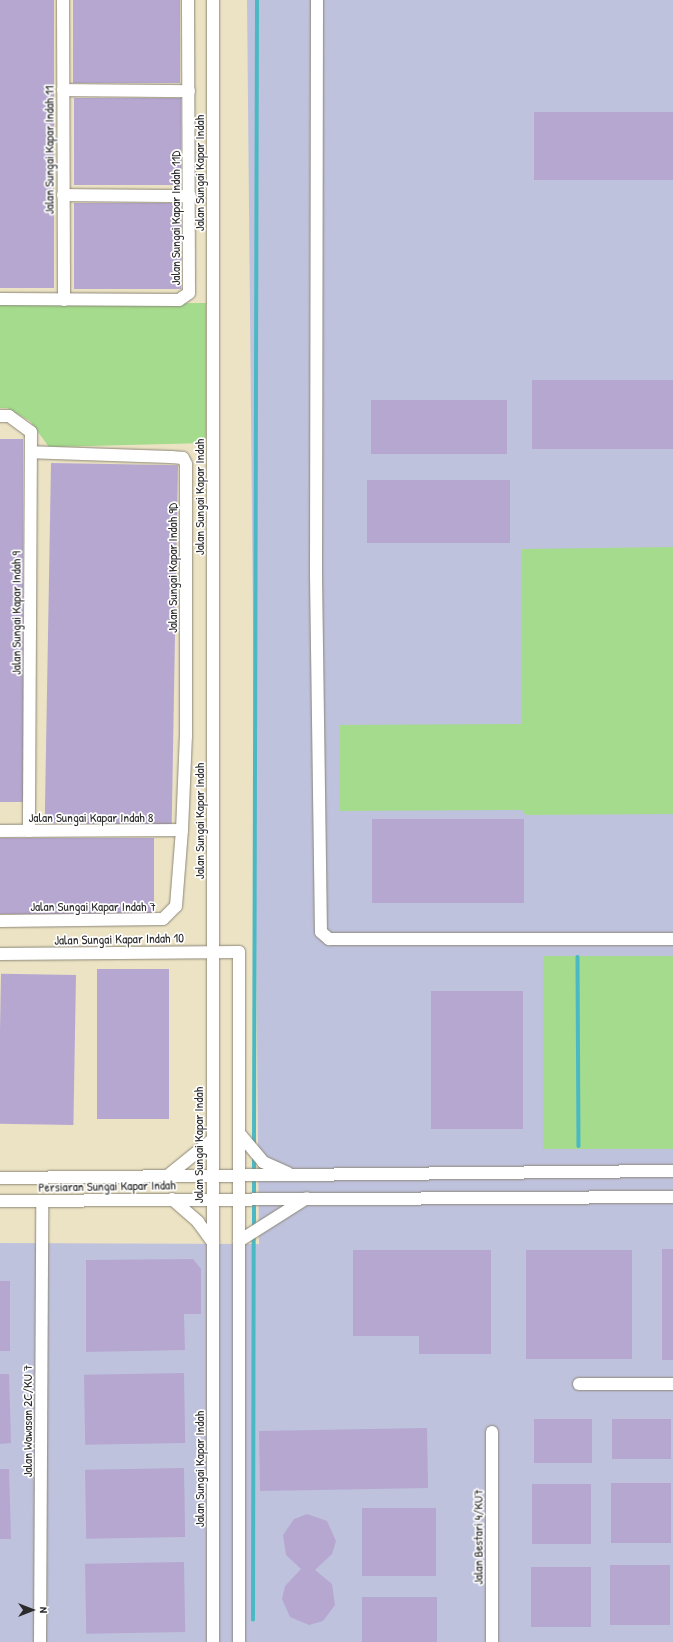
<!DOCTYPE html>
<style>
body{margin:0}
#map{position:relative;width:673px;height:1642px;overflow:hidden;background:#ece3c4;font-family:"Patrick Hand",sans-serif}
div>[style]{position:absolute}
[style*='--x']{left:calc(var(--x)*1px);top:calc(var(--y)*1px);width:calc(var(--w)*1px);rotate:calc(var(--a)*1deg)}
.industrial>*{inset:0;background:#bfc2dd}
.green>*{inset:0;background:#a4db8c;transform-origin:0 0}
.stream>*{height:3.5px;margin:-1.75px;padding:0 1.75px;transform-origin:1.75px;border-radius:1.75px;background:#4bb9c4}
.building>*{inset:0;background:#b6a7d1;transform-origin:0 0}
.roads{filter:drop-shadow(0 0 1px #8c8778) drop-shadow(0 0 1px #8c8778)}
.minor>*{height:12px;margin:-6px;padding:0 6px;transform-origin:6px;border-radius:6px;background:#fff}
span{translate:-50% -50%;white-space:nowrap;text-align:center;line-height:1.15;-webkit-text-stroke:3.5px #fff;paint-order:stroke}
.street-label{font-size:13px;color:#2b2b2b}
.north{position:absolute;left:12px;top:1590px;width:40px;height:40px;-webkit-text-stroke:3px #fff;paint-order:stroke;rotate:90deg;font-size:11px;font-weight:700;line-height:16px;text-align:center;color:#2b2b2b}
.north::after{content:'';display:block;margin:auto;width:14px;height:18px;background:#2b2b2b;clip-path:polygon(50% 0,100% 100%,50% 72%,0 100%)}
</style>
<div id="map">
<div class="industrial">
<div style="clip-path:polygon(247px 0,673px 0,673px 1642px,0 1642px,0 1243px,259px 1244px)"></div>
</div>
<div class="green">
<div style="clip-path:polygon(206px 303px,206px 443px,49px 447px,30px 421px,7px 408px,0 408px,0 304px)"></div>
<div style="clip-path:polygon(673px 547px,673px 814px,526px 815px,522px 810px,339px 811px,340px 725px,522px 724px,522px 549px)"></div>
<div style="left:673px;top:956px;width:193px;height:130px;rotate:90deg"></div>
</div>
<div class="stream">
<div style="--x:578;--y:957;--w:189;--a:89.7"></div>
<div style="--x:254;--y:1145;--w:1145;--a:-89.85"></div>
<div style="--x:254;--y:1229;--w:72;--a:-90"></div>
<div style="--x:253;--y:1620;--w:385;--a:-89.9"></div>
</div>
<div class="building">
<div style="left:0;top:0;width:54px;height:288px"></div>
<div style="left:73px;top:0;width:107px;height:83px"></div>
<div style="left:74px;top:98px;width:107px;height:87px"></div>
<div style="left:673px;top:112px;width:68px;height:139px;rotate:90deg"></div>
<div style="left:181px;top:203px;width:86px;height:107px;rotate:90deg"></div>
<div style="left:673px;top:380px;width:69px;height:141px;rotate:90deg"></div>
<div style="left:371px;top:400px;width:136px;height:54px"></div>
<div style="left:0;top:439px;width:23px;height:363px"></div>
<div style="left:51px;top:463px;width:127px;height:360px;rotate:1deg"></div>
<div style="left:510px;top:480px;width:63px;height:143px;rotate:90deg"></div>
<div style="left:524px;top:819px;width:84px;height:152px;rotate:90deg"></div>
<div style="left:0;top:838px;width:154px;height:76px"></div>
<div style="left:97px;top:969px;width:72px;height:150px"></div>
<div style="left:76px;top:975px;width:150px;height:75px;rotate:91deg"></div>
<div style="left:431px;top:991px;width:92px;height:138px"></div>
<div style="left:662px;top:1249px;width:11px;height:111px"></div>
<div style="clip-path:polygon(353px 1250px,491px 1250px,491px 1354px,419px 1354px,419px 1336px,353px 1336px)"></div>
<div style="left:526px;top:1250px;width:106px;height:109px"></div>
<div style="clip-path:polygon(193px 1259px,201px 1269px,201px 1314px,184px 1314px,185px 1350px,86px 1352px,86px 1260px)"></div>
<div style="left:0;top:1281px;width:10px;height:70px"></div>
<div style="left:184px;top:1373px;width:70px;height:100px;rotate:89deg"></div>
<div style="clip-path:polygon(0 1374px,9px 1374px,11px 1443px,0 1444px)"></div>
<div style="left:592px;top:1419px;width:44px;height:58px;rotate:90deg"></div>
<div style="left:671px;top:1419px;width:40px;height:59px;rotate:90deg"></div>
<div style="left:427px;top:1428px;width:60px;height:168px;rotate:89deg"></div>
<div style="left:184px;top:1468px;width:69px;height:99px;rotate:89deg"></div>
<div style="clip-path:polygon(0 1469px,9px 1469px,11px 1539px,0 1539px)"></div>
<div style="left:611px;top:1483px;width:60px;height:60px"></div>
<div style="left:532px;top:1484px;width:59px;height:60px"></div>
<div style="left:362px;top:1508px;width:74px;height:68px"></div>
<div style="clip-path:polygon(307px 1514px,327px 1521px,336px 1541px,332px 1554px,315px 1570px,332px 1584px,335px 1605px,323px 1621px,309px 1625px,290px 1617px,282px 1599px,285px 1586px,301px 1569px,286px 1555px,283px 1535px,294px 1519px)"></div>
<div style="left:184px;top:1562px;width:70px;height:99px;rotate:89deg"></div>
<div style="left:610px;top:1565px;width:60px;height:60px"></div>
<div style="left:531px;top:1567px;width:60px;height:60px"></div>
<div style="left:362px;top:1597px;width:75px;height:45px"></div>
</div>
<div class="roads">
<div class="minor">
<div style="--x:63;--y:0;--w:300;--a:89.8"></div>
<div style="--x:317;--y:0;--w:576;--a:90.1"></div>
<div style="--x:316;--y:576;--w:356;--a:89.2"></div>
<div style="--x:321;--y:932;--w:11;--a:41"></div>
<div style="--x:329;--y:939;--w:344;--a:0"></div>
<div style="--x:63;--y:90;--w:126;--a:0.5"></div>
<div style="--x:63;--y:195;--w:127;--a:0.5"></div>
<div style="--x:0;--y:299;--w:179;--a:0.3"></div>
<div style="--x:179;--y:300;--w:12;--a:-35"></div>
<div style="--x:189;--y:293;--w:293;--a:-90.2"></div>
<div style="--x:0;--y:416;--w:9;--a:0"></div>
<div style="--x:9;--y:416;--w:27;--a:36"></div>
<div style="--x:31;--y:432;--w:399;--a:90.3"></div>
<div style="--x:0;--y:831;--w:182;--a:-0.3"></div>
<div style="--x:0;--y:921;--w:163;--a:-0.7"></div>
<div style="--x:163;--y:919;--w:18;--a:-45"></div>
<div style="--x:176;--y:906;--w:76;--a:-85.5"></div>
<div style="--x:182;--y:830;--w:94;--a:-87.6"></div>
<div style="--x:186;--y:736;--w:272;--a:-90"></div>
<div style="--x:186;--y:464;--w:7;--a:-117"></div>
<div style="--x:183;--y:458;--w:12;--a:-175"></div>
<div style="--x:171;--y:457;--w:140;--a:-178"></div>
<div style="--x:0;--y:954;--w:239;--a:-0.5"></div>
<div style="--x:239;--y:952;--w:690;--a:90"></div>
<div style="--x:239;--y:1133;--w:38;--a:50"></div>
<div style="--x:263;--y:1162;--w:27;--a:24"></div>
<div style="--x:0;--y:1178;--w:673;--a:-0.6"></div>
<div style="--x:165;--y:1178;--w:60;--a:-39"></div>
<div style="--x:172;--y:1199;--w:35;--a:41"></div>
<div style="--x:198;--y:1222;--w:26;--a:54"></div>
<div style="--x:0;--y:1201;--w:673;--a:-0.34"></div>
<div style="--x:239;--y:1241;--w:80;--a:-32.3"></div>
<div style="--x:579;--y:1384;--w:94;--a:0"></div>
<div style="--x:492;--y:1432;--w:210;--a:90"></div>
<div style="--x:40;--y:1642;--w:441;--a:-89.7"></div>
<div style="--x:213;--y:1642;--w:1642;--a:-90"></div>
</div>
</div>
<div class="street-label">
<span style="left:49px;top:150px;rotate:-90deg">Jalan Sungai Kapar Indah 11</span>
<span style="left:199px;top:173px;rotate:-90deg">Jalan Sungai Kapar Indah</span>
<span style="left:175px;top:218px;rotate:-90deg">Jalan Sungai Kapar Indah 11D</span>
<span style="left:199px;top:497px;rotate:-90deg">Jalan Sungai Kapar Indah</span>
<span style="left:172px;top:568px;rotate:-90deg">Jalan Sungai Kapar Indah 9D</span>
<span style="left:16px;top:613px;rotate:-90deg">Jalan Sungai Kapar Indah 9</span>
<span style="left:91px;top:817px">Jalan Sungai Kapar Indah 8</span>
<span style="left:199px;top:821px;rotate:-90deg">Jalan Sungai Kapar Indah</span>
<span style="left:93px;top:906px">Jalan Sungai Kapar Indah 7</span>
<span style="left:119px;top:939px;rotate:-1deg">Jalan Sungai Kapar Indah 10</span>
<span style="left:198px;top:1145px;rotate:-90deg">Jalan Sungai Kapar Indah</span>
<span style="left:107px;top:1186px;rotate:-1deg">Persiaran Sungai Kapar Indah</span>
<span style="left:27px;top:1421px;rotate:-90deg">Jalan Wawasan 2C/KU 7</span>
<span style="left:199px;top:1469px;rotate:-90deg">Jalan Sungai Kapar Indah</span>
<span style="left:478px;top:1537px;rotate:-90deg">Jalan Bestari 4/KU7</span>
</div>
<div class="north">N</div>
</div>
